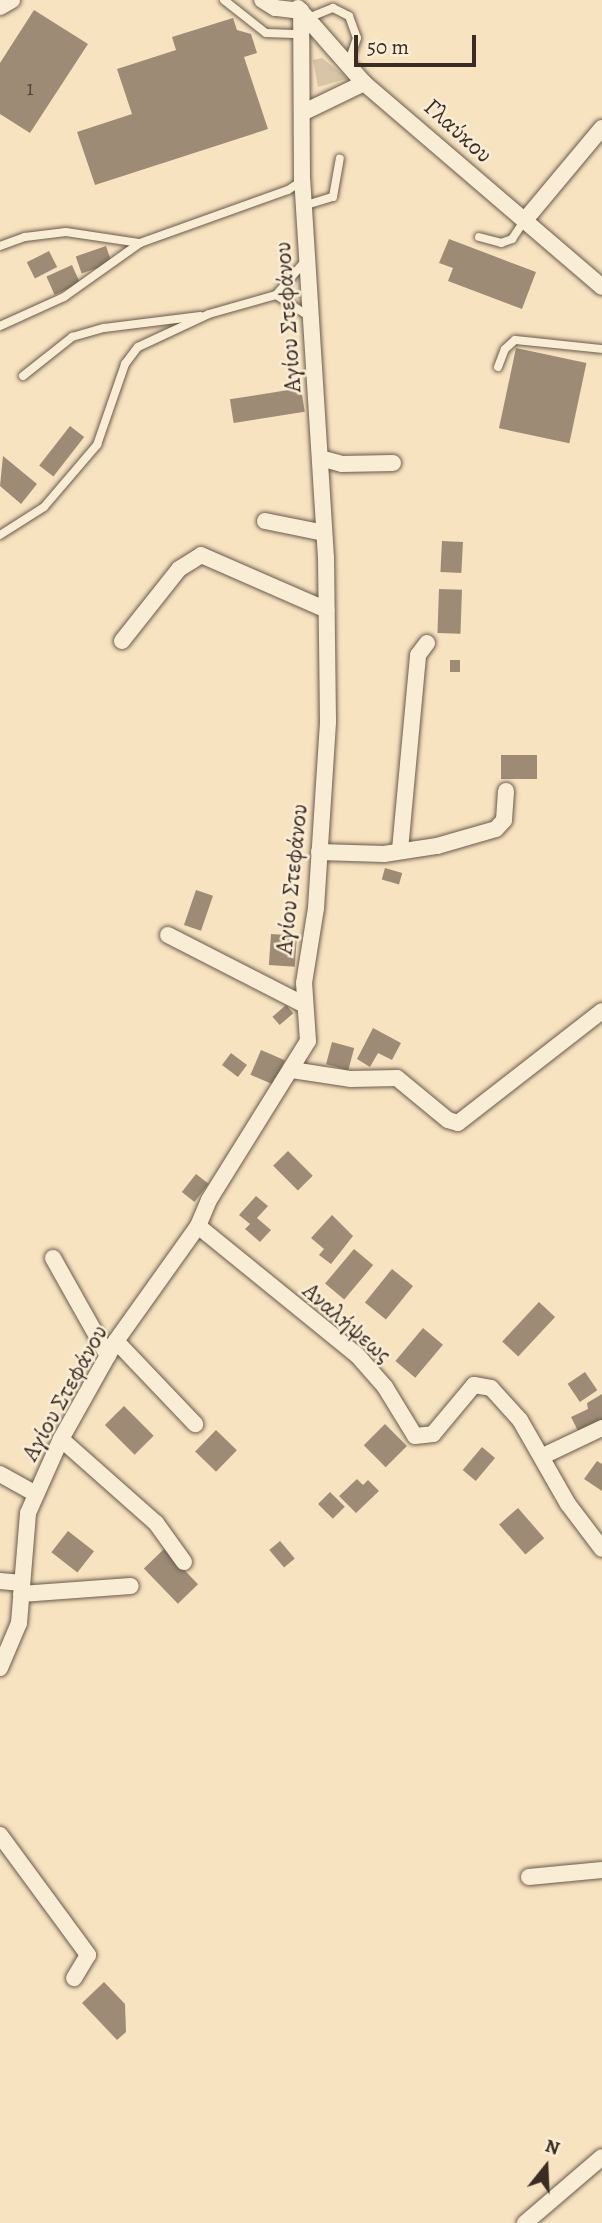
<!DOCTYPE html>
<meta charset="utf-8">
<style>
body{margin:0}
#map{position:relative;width:602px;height:2223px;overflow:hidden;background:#f8e3c0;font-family:Alegreya,serif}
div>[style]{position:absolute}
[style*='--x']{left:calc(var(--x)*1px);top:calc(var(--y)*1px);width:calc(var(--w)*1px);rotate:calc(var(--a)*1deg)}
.green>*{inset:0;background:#d8c4a6}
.building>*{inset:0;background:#9d8b76;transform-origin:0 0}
.roads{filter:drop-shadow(0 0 2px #6a5a4c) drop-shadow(0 0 2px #6a5a4c)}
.lane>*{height:8px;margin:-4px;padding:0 4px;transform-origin:4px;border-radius:4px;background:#faedd6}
.street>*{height:16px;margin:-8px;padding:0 8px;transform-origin:8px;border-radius:8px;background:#faedd6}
span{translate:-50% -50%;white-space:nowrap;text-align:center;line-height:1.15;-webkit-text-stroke:5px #faedd6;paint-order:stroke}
.number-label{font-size:21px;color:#534439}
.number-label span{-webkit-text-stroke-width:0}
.street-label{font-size:24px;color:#3a2c25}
.north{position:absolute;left:511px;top:2132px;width:70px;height:70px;-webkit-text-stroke:5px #faedd6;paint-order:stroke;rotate:18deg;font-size:19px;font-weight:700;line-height:28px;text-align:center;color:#3a2c25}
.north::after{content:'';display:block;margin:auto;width:24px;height:32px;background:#3a2c25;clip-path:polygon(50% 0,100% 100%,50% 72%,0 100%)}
.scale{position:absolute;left:354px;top:35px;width:122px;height:32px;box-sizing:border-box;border:4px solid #3a2c25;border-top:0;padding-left:9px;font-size:21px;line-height:24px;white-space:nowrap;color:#3a2c25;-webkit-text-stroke:5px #faedd6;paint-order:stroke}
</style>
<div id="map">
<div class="green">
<div style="clip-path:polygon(322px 58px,345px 76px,346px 79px,318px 87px,313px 60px)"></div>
</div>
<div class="building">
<div style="clip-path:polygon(34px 10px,88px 44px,30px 133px,0 114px,0 63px)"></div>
<div style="clip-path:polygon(233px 18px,237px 30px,251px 34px,257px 53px,244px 57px,268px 129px,95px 185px,77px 132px,132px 114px,117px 69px,176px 50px,172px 37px)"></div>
<div style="clip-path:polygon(449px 239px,536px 272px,522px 309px,448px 281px,453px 268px,439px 263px)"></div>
<div style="left:106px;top:246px;width:18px;height:32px;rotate:71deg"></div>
<div style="left:49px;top:251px;width:18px;height:25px;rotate:63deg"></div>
<div style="left:72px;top:265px;width:20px;height:28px;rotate:66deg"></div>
<div style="left:516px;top:348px;width:72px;height:82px;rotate:12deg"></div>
<div style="left:301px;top:388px;width:24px;height:72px;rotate:81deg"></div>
<div style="left:70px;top:426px;width:18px;height:50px;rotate:38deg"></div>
<div style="clip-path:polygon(3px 456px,37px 484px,21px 504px,0 486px)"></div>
<div style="left:442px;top:541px;width:21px;height:31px;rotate:3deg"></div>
<div style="left:439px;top:589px;width:23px;height:44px;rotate:2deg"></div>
<div style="left:450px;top:660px;width:10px;height:12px"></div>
<div style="left:501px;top:755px;width:36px;height:24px"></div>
<div style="left:385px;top:868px;width:18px;height:12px;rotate:16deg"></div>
<div style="left:196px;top:890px;width:18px;height:37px;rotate:19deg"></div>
<div style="left:271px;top:934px;width:26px;height:31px;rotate:4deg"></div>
<div style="left:286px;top:1005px;width:11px;height:18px;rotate:49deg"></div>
<div style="clip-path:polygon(373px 1028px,401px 1043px,392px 1060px,378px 1053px,370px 1067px,357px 1059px)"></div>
<div style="left:332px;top:1042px;width:23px;height:23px;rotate:15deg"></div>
<div style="left:261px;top:1050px;width:26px;height:27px;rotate:23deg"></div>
<div style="left:231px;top:1053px;width:20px;height:15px;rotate:37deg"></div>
<div style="left:288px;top:1151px;width:35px;height:21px;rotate:45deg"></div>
<div style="left:196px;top:1174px;width:16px;height:23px;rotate:38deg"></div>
<div style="clip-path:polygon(256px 1196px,268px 1206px,257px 1218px,271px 1230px,260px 1242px,245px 1229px,250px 1224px,239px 1215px)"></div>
<div style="clip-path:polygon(332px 1215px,353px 1236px,331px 1264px,319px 1255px,324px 1249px,311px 1238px)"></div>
<div style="left:354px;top:1249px;width:25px;height:45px;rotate:40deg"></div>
<div style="left:392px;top:1269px;width:27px;height:43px;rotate:39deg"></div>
<div style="left:539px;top:1302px;width:22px;height:54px;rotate:43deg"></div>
<div style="left:423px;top:1328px;width:26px;height:43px;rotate:40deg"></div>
<div style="left:585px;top:1372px;width:22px;height:21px;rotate:56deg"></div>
<div style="clip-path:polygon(602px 1394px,602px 1425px,580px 1435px,571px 1417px,588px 1409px,587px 1403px)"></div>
<div style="left:124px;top:1406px;width:42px;height:27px;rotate:45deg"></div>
<div style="left:385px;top:1424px;width:31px;height:30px;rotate:45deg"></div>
<div style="left:216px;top:1430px;width:29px;height:30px;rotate:44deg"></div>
<div style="left:482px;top:1447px;width:17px;height:30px;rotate:40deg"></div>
<div style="clip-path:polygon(597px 1461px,602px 1464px,602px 1491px,584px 1479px)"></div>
<div style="clip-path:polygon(357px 1479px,363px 1485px,368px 1480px,379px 1491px,356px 1513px,339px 1496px)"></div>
<div style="left:330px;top:1492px;width:21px;height:17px;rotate:45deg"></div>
<div style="left:518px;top:1508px;width:40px;height:25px;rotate:49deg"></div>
<div style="left:68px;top:1531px;width:33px;height:27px;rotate:38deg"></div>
<div style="left:280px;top:1541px;width:23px;height:14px;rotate:50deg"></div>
<div style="left:164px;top:1549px;width:49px;height:28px;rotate:46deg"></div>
<div style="clip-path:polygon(104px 1982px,125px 2004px,126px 2032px,117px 2040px,82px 2003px)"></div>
</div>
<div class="roads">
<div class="lane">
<div style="--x:224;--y:0;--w:53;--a:38.2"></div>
<div style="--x:266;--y:33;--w:35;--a:2"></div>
<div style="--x:308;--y:18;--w:27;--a:-22"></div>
<div style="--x:333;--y:8;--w:18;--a:27"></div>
<div style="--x:349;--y:16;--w:23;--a:70"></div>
<div style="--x:357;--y:38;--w:28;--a:109"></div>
<div style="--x:303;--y:206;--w:31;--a:-17"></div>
<div style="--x:333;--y:197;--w:39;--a:-80"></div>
<div style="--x:479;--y:237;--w:23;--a:15"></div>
<div style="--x:501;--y:243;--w:12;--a:-20"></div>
<div style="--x:512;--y:239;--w:22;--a:-56"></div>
<div style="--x:0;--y:246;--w:27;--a:-20"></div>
<div style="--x:25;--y:237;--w:41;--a:-7"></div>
<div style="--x:66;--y:232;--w:75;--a:8.5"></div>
<div style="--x:276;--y:295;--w:46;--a:-49.4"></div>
<div style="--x:0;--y:326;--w:70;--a:-24.4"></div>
<div style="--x:64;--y:297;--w:93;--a:-35.4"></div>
<div style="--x:140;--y:243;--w:157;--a:-19.7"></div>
<div style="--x:288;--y:190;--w:17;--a:-33"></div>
<div style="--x:498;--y:367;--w:19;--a:-69"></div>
<div style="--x:505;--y:349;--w:13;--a:-42"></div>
<div style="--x:515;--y:340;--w:87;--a:5.9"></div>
<div style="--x:23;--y:376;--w:63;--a:-38.5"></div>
<div style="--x:72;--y:337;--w:33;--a:-16"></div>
<div style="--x:104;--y:328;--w:97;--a:-7.1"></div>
<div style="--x:0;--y:535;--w:52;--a:-32.5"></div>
<div style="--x:44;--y:507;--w:82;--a:-49.5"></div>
<div style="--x:97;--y:445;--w:86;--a:-70.9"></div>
<div style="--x:125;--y:364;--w:21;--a:-53"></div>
<div style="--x:138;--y:347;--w:78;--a:-24.9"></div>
<div style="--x:209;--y:314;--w:70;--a:-15.8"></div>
<div style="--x:276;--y:295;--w:40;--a:32.9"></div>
</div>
<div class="street">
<div style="--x:0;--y:7;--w:14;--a:-30"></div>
<div style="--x:298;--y:8;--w:100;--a:48.7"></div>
<div style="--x:364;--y:83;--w:313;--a:40.6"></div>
<div style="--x:302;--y:113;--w:69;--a:-25.8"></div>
<div style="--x:525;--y:220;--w:120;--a:-50.1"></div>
<div style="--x:320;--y:458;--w:23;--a:15"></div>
<div style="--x:342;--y:464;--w:51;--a:-1.1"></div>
<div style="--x:265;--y:521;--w:60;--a:11.5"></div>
<div style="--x:122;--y:641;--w:92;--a:-51.6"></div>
<div style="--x:179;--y:569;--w:26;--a:-32"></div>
<div style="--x:201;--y:555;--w:137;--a:23.6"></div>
<div style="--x:400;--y:850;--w:196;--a:-84.7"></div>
<div style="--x:418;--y:655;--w:15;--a:-53"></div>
<div style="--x:319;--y:852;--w:65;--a:1.8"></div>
<div style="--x:384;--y:854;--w:54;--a:-8.6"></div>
<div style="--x:437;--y:846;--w:61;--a:-16.1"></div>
<div style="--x:496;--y:829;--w:12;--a:-48"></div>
<div style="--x:504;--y:820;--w:29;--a:-86"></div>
<div style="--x:168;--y:935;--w:152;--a:27.1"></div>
<div style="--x:292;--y:1070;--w:60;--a:8.7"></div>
<div style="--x:351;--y:1079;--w:46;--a:-1.2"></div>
<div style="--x:397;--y:1078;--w:66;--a:39.5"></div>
<div style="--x:448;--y:1120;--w:10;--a:17"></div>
<div style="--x:458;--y:1123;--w:182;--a:-37.9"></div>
<div style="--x:198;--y:1226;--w:205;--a:39.1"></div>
<div style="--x:357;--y:1355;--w:43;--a:48.8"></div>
<div style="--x:385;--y:1387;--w:57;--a:58.5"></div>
<div style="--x:415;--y:1436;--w:18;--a:-6"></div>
<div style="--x:433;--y:1434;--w:64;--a:-50.1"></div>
<div style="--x:474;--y:1385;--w:17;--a:10"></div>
<div style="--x:491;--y:1388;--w:43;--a:47.8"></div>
<div style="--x:520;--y:1420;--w:97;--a:60.3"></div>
<div style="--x:568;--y:1504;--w:56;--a:52.9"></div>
<div style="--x:53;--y:1258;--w:112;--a:60.7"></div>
<div style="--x:116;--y:1341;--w:115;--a:46.4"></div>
<div style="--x:61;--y:1439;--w:127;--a:41.5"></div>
<div style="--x:156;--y:1523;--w:48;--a:54.3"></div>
<div style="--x:543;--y:1456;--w:65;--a:-25.4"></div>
<div style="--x:0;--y:1474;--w:41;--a:29.1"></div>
<div style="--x:0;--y:1581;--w:22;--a:5"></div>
<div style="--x:21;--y:1594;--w:110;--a:-4.2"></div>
<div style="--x:0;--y:1668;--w:49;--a:-67.1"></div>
<div style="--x:19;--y:1623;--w:110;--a:-85.3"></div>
<div style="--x:28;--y:1513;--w:81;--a:-66"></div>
<div style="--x:61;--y:1439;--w:112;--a:-60.7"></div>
<div style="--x:116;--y:1341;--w:141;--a:-54.5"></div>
<div style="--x:198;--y:1226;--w:28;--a:-67"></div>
<div style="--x:209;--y:1200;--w:187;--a:-58.1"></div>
<div style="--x:308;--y:1041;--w:58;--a:-93.9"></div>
<div style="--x:304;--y:983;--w:76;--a:-80.9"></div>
<div style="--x:316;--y:908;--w:187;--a:-86.3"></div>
<div style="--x:328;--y:721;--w:163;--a:-90.7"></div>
<div style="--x:326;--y:558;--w:378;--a:-93.6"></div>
<div style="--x:302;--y:181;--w:170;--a:-90.3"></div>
<div style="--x:301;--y:11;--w:26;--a:-173"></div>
<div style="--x:275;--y:8;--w:15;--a:-148"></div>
<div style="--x:0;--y:1835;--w:149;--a:53.7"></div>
<div style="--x:88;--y:1955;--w:27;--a:121"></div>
<div style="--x:529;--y:1877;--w:73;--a:-5.5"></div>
<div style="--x:525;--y:2223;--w:101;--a:-40.6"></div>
</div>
</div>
<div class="number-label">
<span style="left:30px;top:88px">1</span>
</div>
<div class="street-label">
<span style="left:458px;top:131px;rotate:42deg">Γλαύκου</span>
<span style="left:288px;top:317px;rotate:-94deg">Αγίου Στεφάνου</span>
<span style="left:292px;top:879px;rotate:-84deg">Αγίου Στεφάνου</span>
<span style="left:347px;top:1323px;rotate:41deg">Αναλήψεως</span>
<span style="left:65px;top:1393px;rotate:-61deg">Αγίου Στεφάνου</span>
</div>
<div class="north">N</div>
<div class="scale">50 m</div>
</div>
